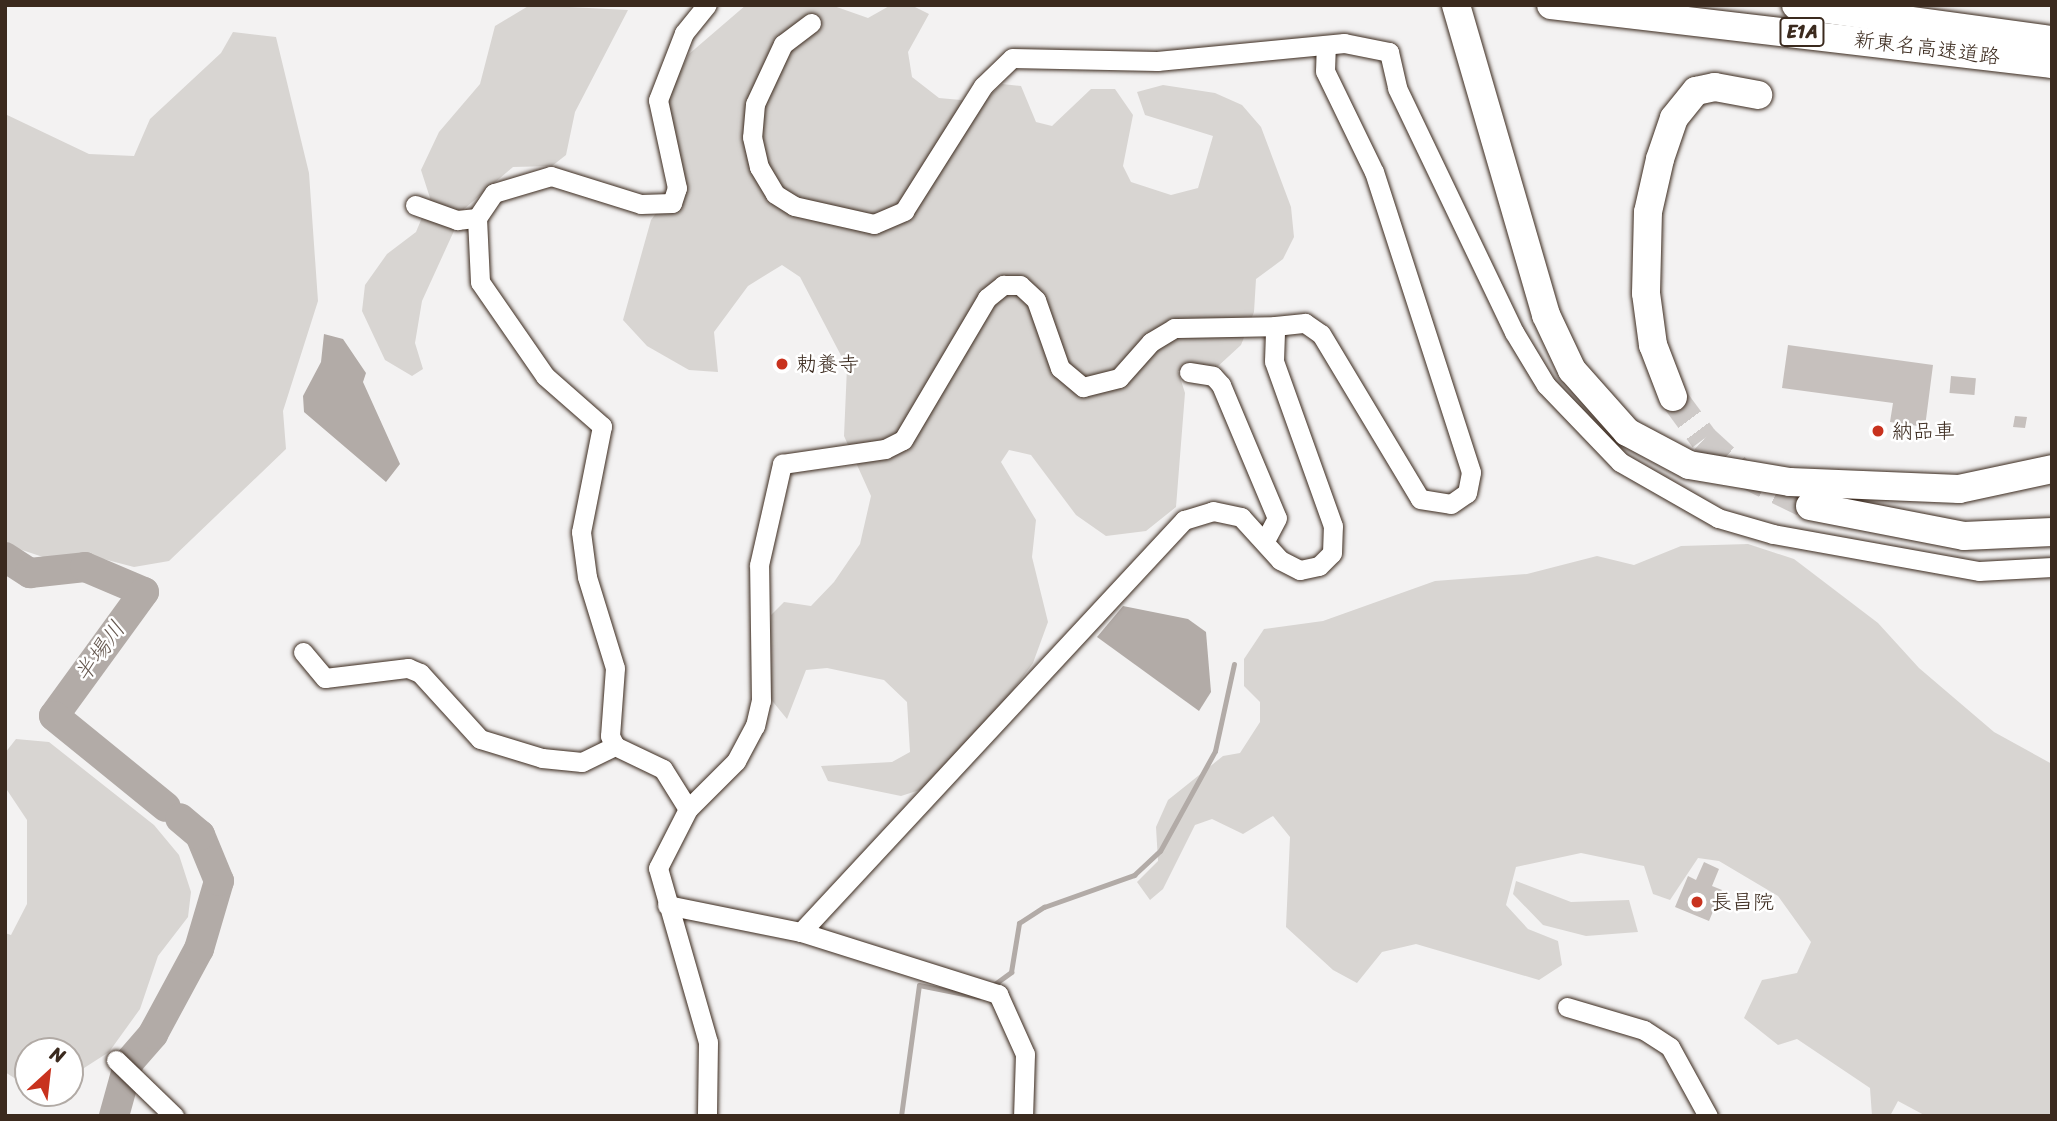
<!DOCTYPE html>
<meta charset="utf-8">
<style>
body{margin:0}
#map{position:relative;width:2057px;height:1121px;overflow:hidden;background:#f3f2f2;font-family:Sriracha,"Klee One",sans-serif}
div>[style]{position:absolute}
[style*='--x']{left:calc(var(--x)*1px);top:calc(var(--y)*1px);width:calc(var(--w)*1px);rotate:calc(var(--a)*1deg)}
.green>*{inset:0;background:#d8d5d2}
.water>*{inset:0;background:#b2aba7}
.stream>*{height:5px;margin:-2.5px;padding:0 2.5px;transform-origin:2.5px;border-radius:2.5px;background:#b2aba7}
.river>*{height:30px;margin:-15px;padding:0 15px;transform-origin:15px;border-radius:15px;background:#b2aba7}
.building>*{inset:0;background:#c6c0bd;transform-origin:0 0}
.highway-tunnel>*{height:28px;margin-top:-14px;transform-origin:0;background:repeating-linear-gradient(90deg,#cecac8 0 28px,transparent 0 42px)}
.roads{filter:drop-shadow(0 0 2px #3b2a1e) drop-shadow(0 0 2px #3b2a1e)}
.minor>*{height:19px;margin:-9.5px;padding:0 9.5px;transform-origin:9.5px;border-radius:9.5px;background:#fff}
.highway>*{height:28px;margin:-14px;padding:0 14px;transform-origin:14px;border-radius:14px;background:#fff}
.dots>*{width:19px;height:19px;translate:-50% -50%;box-sizing:border-box;border:4px solid #fff;border-radius:50%}
span{translate:-50% -50%;white-space:nowrap;text-align:center;line-height:1.15;-webkit-text-stroke:5px #fff;paint-order:stroke}
.shield-label span{padding:2px 5px;background:#fff;border:2px solid;border-radius:5px;-webkit-text-stroke-width:0}
.shield-label{font-size:19px;color:#3b2a1e;font-weight:700}
.street-label{font-size:21px;color:#3b2a1e}
.poi-label{font-size:21px;color:#3b2a1e}
.left{translate:0 -50%;text-align:left}
.water-label{font-size:23px;color:#65574e;font-style:italic}
.frame{position:absolute;inset:0;border:7px solid #3b2a1e;pointer-events:none}
.north{position:absolute;left:14px;top:1037px;width:70px;height:70px;box-sizing:border-box;background:#fff;border:2px solid #b1aaa5;border-radius:50%;rotate:27deg;font-size:19px;font-weight:700;line-height:28px;text-align:center;color:#3b2a1e}
.north::after{content:'';display:block;margin:auto;width:24px;height:32px;background:#c8321e;clip-path:polygon(50% 0,100% 100%,50% 72%,0 100%)}
</style>
<div id="map">
<div class="green">
<div style="clip-path:polygon(530px 5px,628px 10px,575px 112px,566px 155px,552px 166px,513px 167px,464px 209px,422px 301px,415px 343px,423px 369px,412px 376px,385px 360px,362px 311px,365px 285px,387px 254px,416px 232px,430px 198px,421px 170px,439px 132px,480px 84px,495px 26px)"></div>
<div style="clip-path:polygon(746px 5px,831px 5px,868px 18px,891px 5px,911px 5px,929px 14px,908px 52px,912px 77px,939px 98px,983px 102px,1002px 84px,1021px 86px,1036px 122px,1052px 126px,1091px 89px,1115px 89px,1133px 115px,1123px 166px,1131px 182px,1171px 195px,1198px 188px,1213px 136px,1145px 115px,1137px 92px,1163px 85px,1215px 93px,1242px 105px,1261px 127px,1291px 207px,1294px 237px,1283px 259px,1256px 279px,1254px 312px,1241px 345px,1216px 368px,1178px 371px,1185px 393px,1176px 507px,1146px 531px,1106px 536px,1076px 515px,1031px 455px,1009px 450px,1001px 462px,1036px 520px,1032px 557px,1048px 622px,1033px 663px,993px 717px,926px 788px,901px 796px,828px 781px,821px 766px,892px 762px,910px 752px,907px 702px,884px 680px,827px 668px,806px 670px,787px 719px,769px 697px,771px 615px,784px 602px,811px 606px,834px 582px,860px 544px,871px 496px,844px 436px,847px 367px,800px 277px,782px 265px,748px 286px,714px 332px,718px 372px,689px 370px,647px 346px,623px 320px,651px 220px,668px 197px,666px 99px,689px 54px)"></div>
<div style="clip-path:polygon(233px 32px,276px 37px,309px 173px,318px 301px,283px 411px,286px 449px,169px 561px,134px 567px,88px 555px,49px 559px,7px 545px,5px 114px,89px 154px,134px 156px,150px 119px,221px 53px)"></div>
<div style="clip-path:polygon(1748px 544px,1794px 559px,1878px 623px,1919px 668px,1994px 732px,2052px 764px,2052px 1116px,1926px 1116px,1898px 1101px,1890px 1116px,1872px 1116px,1870px 1088px,1797px 1039px,1778px 1045px,1744px 1018px,1762px 980px,1797px 973px,1811px 942px,1778px 896px,1719px 861px,1698px 858px,1670px 900px,1653px 894px,1644px 866px,1581px 853px,1516px 867px,1506px 905px,1528px 929px,1558px 941px,1562px 965px,1539px 980px,1416px 944px,1382px 952px,1357px 983px,1333px 970px,1286px 927px,1290px 837px,1273px 816px,1243px 834px,1212px 819px,1195px 825px,1163px 889px,1150px 900px,1137px 882px,1158px 861px,1156px 827px,1168px 800px,1223px 756px,1240px 753px,1260px 722px,1260px 702px,1244px 686px,1244px 659px,1264px 629px,1323px 621px,1435px 581px,1527px 574px,1597px 556px,1634px 565px,1681px 546px)"></div>
<div style="clip-path:polygon(16px 739px,49px 742px,154px 825px,179px 855px,191px 892px,188px 917px,158px 956px,140px 1009px,109px 1052px,70px 1077px,70px 1051px,28px 1051px,28px 1087px,5px 1072px,5px 933px,11px 935px,27px 904px,27px 820px,5px 787px,5px 753px)"></div>
<div style="clip-path:polygon(1516px 881px,1571px 902px,1629px 900px,1638px 932px,1586px 936px,1543px 925px,1513px 894px)"></div>
</div>
<div class="water">
<div style="clip-path:polygon(324px 334px,343px 339px,366px 373px,363px 382px,400px 464px,386px 482px,304px 412px,303px 396px,321px 362px)"></div>
<div style="clip-path:polygon(1123px 606px,1188px 619px,1206px 632px,1211px 692px,1199px 711px,1097px 637px)"></div>
</div>
<div class="stream">
<div style="--x:992;--y:986;--w:24;--a:-36"></div>
<div style="--x:1011;--y:972;--w:50;--a:-80.7"></div>
<div style="--x:1019;--y:923;--w:30;--a:-33"></div>
<div style="--x:1044;--y:907;--w:96;--a:-19.6"></div>
<div style="--x:1134;--y:875;--w:35;--a:-43"></div>
<div style="--x:1160;--y:851;--w:114;--a:-61.2"></div>
<div style="--x:1215;--y:751;--w:89;--a:-77.7"></div>
<div style="--x:901;--y:1116;--w:132;--a:-82.2"></div>
<div style="--x:919;--y:985;--w:61;--a:11.3"></div>
</div>
<div class="river">
<div style="--x:5;--y:557;--w:30;--a:33"></div>
<div style="--x:30;--y:573;--w:55;--a:-6.2"></div>
<div style="--x:85;--y:567;--w:64;--a:23"></div>
<div style="--x:144;--y:592;--w:153;--a:126"></div>
<div style="--x:54;--y:716;--w:144;--a:39.1"></div>
<div style="--x:114;--y:1116;--w:56;--a:-74.5"></div>
<div style="--x:129;--y:1062;--w:37;--a:-49"></div>
<div style="--x:153;--y:1034;--w:97;--a:-61.6"></div>
<div style="--x:199;--y:949;--w:71;--a:-73.6"></div>
<div style="--x:219;--y:881;--w:50;--a:-112.4"></div>
<div style="--x:200;--y:835;--w:26;--a:-140"></div>
</div>
<div class="building">
<div style="clip-path:polygon(1788px 345px,1933px 365px,1925px 427px,1890px 422px,1893px 403px,1782px 388px)"></div>
<div style="left:1951px;top:376px;width:25px;height:17px;rotate:5deg"></div>
<div style="clip-path:polygon(2015px 416px,2027px 417px,2025px 428px,2013px 427px)"></div>
<div style="clip-path:polygon(1704px 862px,1719px 869px,1712px 886px,1722px 890px,1709px 921px,1675px 907px,1688px 876px,1696px 880px)"></div>
</div>
<div class="highway-tunnel">
<div style="--x:1673;--y:397;--w:52;--a:53.6"></div>
<div style="--x:1704;--y:439;--w:49;--a:42.5"></div>
<div style="--x:1740;--y:472;--w:78;--a:25.9"></div>
</div>
<div class="roads">
<div class="minor">
<div style="--x:811;--y:23;--w:35;--a:143"></div>
<div style="--x:783;--y:44;--w:66;--a:115"></div>
<div style="--x:755;--y:104;--w:33;--a:95"></div>
<div style="--x:752;--y:137;--w:31;--a:77"></div>
<div style="--x:759;--y:167;--w:31;--a:59"></div>
<div style="--x:775;--y:194;--w:22;--a:32"></div>
<div style="--x:794;--y:206;--w:82;--a:12.7"></div>
<div style="--x:874;--y:224;--w:33;--a:-23"></div>
<div style="--x:904;--y:211;--w:148;--a:-57.7"></div>
<div style="--x:983;--y:86;--w:40;--a:-44"></div>
<div style="--x:1012;--y:58;--w:145;--a:1.2"></div>
<div style="--x:1157;--y:61;--w:188;--a:-5.5"></div>
<div style="--x:1344;--y:43;--w:46;--a:11.3"></div>
<div style="--x:1389;--y:52;--w:37;--a:77"></div>
<div style="--x:1397;--y:88;--w:271;--a:64.4"></div>
<div style="--x:1514;--y:332;--w:62;--a:58.9"></div>
<div style="--x:1546;--y:385;--w:107;--a:46.1"></div>
<div style="--x:1620;--y:462;--w:113;--a:29.7"></div>
<div style="--x:1718;--y:518;--w:57;--a:16.2"></div>
<div style="--x:1773;--y:534;--w:209;--a:10.2"></div>
<div style="--x:1979;--y:571;--w:73;--a:-3.1"></div>
<div style="--x:415;--y:205;--w:45;--a:19.7"></div>
<div style="--x:457;--y:220;--w:20;--a:-6"></div>
<div style="--x:477;--y:218;--w:64;--a:87.3"></div>
<div style="--x:480;--y:282;--w:114;--a:55.3"></div>
<div style="--x:545;--y:376;--w:76;--a:41.3"></div>
<div style="--x:602;--y:426;--w:108;--a:101.2"></div>
<div style="--x:581;--y:532;--w:45;--a:82.4"></div>
<div style="--x:587;--y:577;--w:95;--a:72.9"></div>
<div style="--x:615;--y:668;--w:68;--a:94.2"></div>
<div style="--x:610;--y:736;--w:11;--a:63"></div>
<div style="--x:615;--y:746;--w:53;--a:25.6"></div>
<div style="--x:663;--y:769;--w:47;--a:58"></div>
<div style="--x:688;--y:809;--w:66;--a:117"></div>
<div style="--x:658;--y:868;--w:181;--a:74"></div>
<div style="--x:708;--y:1042;--w:74;--a:90.8"></div>
<div style="--x:477;--y:218;--w:30;--a:-56"></div>
<div style="--x:494;--y:193;--w:59;--a:-16.6"></div>
<div style="--x:551;--y:176;--w:94;--a:17.3"></div>
<div style="--x:641;--y:204;--w:31;--a:-2"></div>
<div style="--x:672;--y:203;--w:16;--a:-72"></div>
<div style="--x:677;--y:188;--w:90;--a:-102.2"></div>
<div style="--x:658;--y:100;--w:72;--a:-68.8"></div>
<div style="--x:684;--y:33;--w:36;--a:-51"></div>
<div style="--x:1189;--y:372;--w:24;--a:9"></div>
<div style="--x:1213;--y:376;--w:12;--a:48"></div>
<div style="--x:1221;--y:385;--w:144;--a:67.2"></div>
<div style="--x:1277;--y:518;--w:24;--a:118"></div>
<div style="--x:303;--y:652;--w:34;--a:50"></div>
<div style="--x:325;--y:678;--w:84;--a:-6.9"></div>
<div style="--x:408;--y:668;--w:13;--a:23"></div>
<div style="--x:420;--y:673;--w:89;--a:47.7"></div>
<div style="--x:480;--y:739;--w:65;--a:17"></div>
<div style="--x:542;--y:758;--w:40;--a:5.7"></div>
<div style="--x:582;--y:762;--w:37;--a:-26"></div>
<div style="--x:688;--y:809;--w:68;--a:-45"></div>
<div style="--x:736;--y:761;--w:40;--a:-62"></div>
<div style="--x:755;--y:726;--w:26;--a:-77"></div>
<div style="--x:761;--y:701;--w:136;--a:-90.8"></div>
<div style="--x:759;--y:565;--w:104;--a:-77.2"></div>
<div style="--x:782;--y:464;--w:104;--a:-8.3"></div>
<div style="--x:885;--y:449;--w:20;--a:-27"></div>
<div style="--x:903;--y:440;--w:165;--a:-59.4"></div>
<div style="--x:987;--y:298;--w:21;--a:-39"></div>
<div style="--x:1003;--y:285;--w:17;--a:0"></div>
<div style="--x:1020;--y:285;--w:22;--a:43"></div>
<div style="--x:1036;--y:300;--w:72;--a:70.6"></div>
<div style="--x:1060;--y:368;--w:30;--a:40"></div>
<div style="--x:1083;--y:387;--w:37;--a:-14"></div>
<div style="--x:1119;--y:378;--w:48;--a:-48.4"></div>
<div style="--x:1151;--y:342;--w:27;--a:-31"></div>
<div style="--x:1174;--y:328;--w:101;--a:-1.1"></div>
<div style="--x:667;--y:905;--w:137;--a:11.4"></div>
<div style="--x:801;--y:932;--w:207;--a:17.5"></div>
<div style="--x:998;--y:994;--w:66;--a:65.8"></div>
<div style="--x:1025;--y:1054;--w:62;--a:91.8"></div>
<div style="--x:801;--y:932;--w:563;--a:-47.09"></div>
<div style="--x:1184;--y:520;--w:30;--a:-17"></div>
<div style="--x:1213;--y:511;--w:29;--a:12"></div>
<div style="--x:1241;--y:517;--w:58;--a:47.8"></div>
<div style="--x:1280;--y:560;--w:22;--a:27"></div>
<div style="--x:1300;--y:570;--w:19;--a:-12"></div>
<div style="--x:1319;--y:566;--w:18;--a:-45"></div>
<div style="--x:1332;--y:553;--w:27;--a:-88"></div>
<div style="--x:1333;--y:526;--w:175;--a:-109.7"></div>
<div style="--x:1274;--y:361;--w:35;--a:-88"></div>
<div style="--x:1275;--y:326;--w:30;--a:-6"></div>
<div style="--x:1305;--y:323;--w:19;--a:35"></div>
<div style="--x:1321;--y:334;--w:192;--a:59"></div>
<div style="--x:1420;--y:499;--w:31;--a:9"></div>
<div style="--x:1451;--y:504;--w:19;--a:-35"></div>
<div style="--x:1467;--y:493;--w:21;--a:-79"></div>
<div style="--x:1471;--y:472;--w:315;--a:-107.9"></div>
<div style="--x:1374;--y:172;--w:112;--a:-115.9"></div>
<div style="--x:1325;--y:71;--w:26;--a:-88"></div>
<div style="--x:1567;--y:1007;--w:80;--a:16.6"></div>
<div style="--x:1644;--y:1030;--w:31;--a:33"></div>
<div style="--x:1670;--y:1047;--w:79;--a:61.2"></div>
<div style="--x:116;--y:1060;--w:81;--a:44"></div>
</div>
<div class="highway">
<div style="--x:1456;--y:5;--w:323;--a:73.8"></div>
<div style="--x:1546;--y:315;--w:61;--a:64.7"></div>
<div style="--x:1572;--y:370;--w:83;--a:48.4"></div>
<div style="--x:1627;--y:432;--w:70;--a:28"></div>
<div style="--x:1689;--y:465;--w:102;--a:9.6"></div>
<div style="--x:1790;--y:482;--w:169;--a:2.4"></div>
<div style="--x:1959;--y:489;--w:95;--a:-12.1"></div>
<div style="--x:1551;--y:5;--w:504;--a:6.72"></div>
<div style="--x:1796;--y:5;--w:258;--a:7.8"></div>
<div style="--x:1673;--y:397;--w:56;--a:-111"></div>
<div style="--x:1653;--y:345;--w:52;--a:-97.7"></div>
<div style="--x:1646;--y:293;--w:81;--a:-88.6"></div>
<div style="--x:1648;--y:212;--w:54;--a:-77.2"></div>
<div style="--x:1660;--y:159;--w:43;--a:-71.1"></div>
<div style="--x:1674;--y:118;--w:35;--a:-51"></div>
<div style="--x:1696;--y:91;--w:19;--a:-12"></div>
<div style="--x:1715;--y:87;--w:44;--a:10.5"></div>
<div style="--x:1810;--y:506;--w:157;--a:11"></div>
<div style="--x:1964;--y:536;--w:88;--a:-2.6"></div>
</div>
</div>
<div class="dots">
<div style="left:782px;top:364px;background:#c8321e"></div>
<div style="left:1878px;top:431px;background:#c8321e"></div>
<div style="left:1697px;top:902px;background:#c8321e"></div>
</div>
<div class="shield-label">
<span style="left:1802px;top:32px">E1A</span>
</div>
<div class="street-label">
<span style="left:1927px;top:48px;rotate:7deg">新東名高速道路</span>
</div>
<div class="poi-label">
<span class="left" style="left:796px;top:364px">勅養寺</span>
<span class="left" style="left:1892px;top:431px">納品車</span>
<span class="left" style="left:1711px;top:902px">長昌院</span>
</div>
<div class="water-label">
<span style="left:100px;top:652px;rotate:-54deg">半場川</span>
</div>
<div class="frame"></div>
<div class="north">N</div>
</div>
